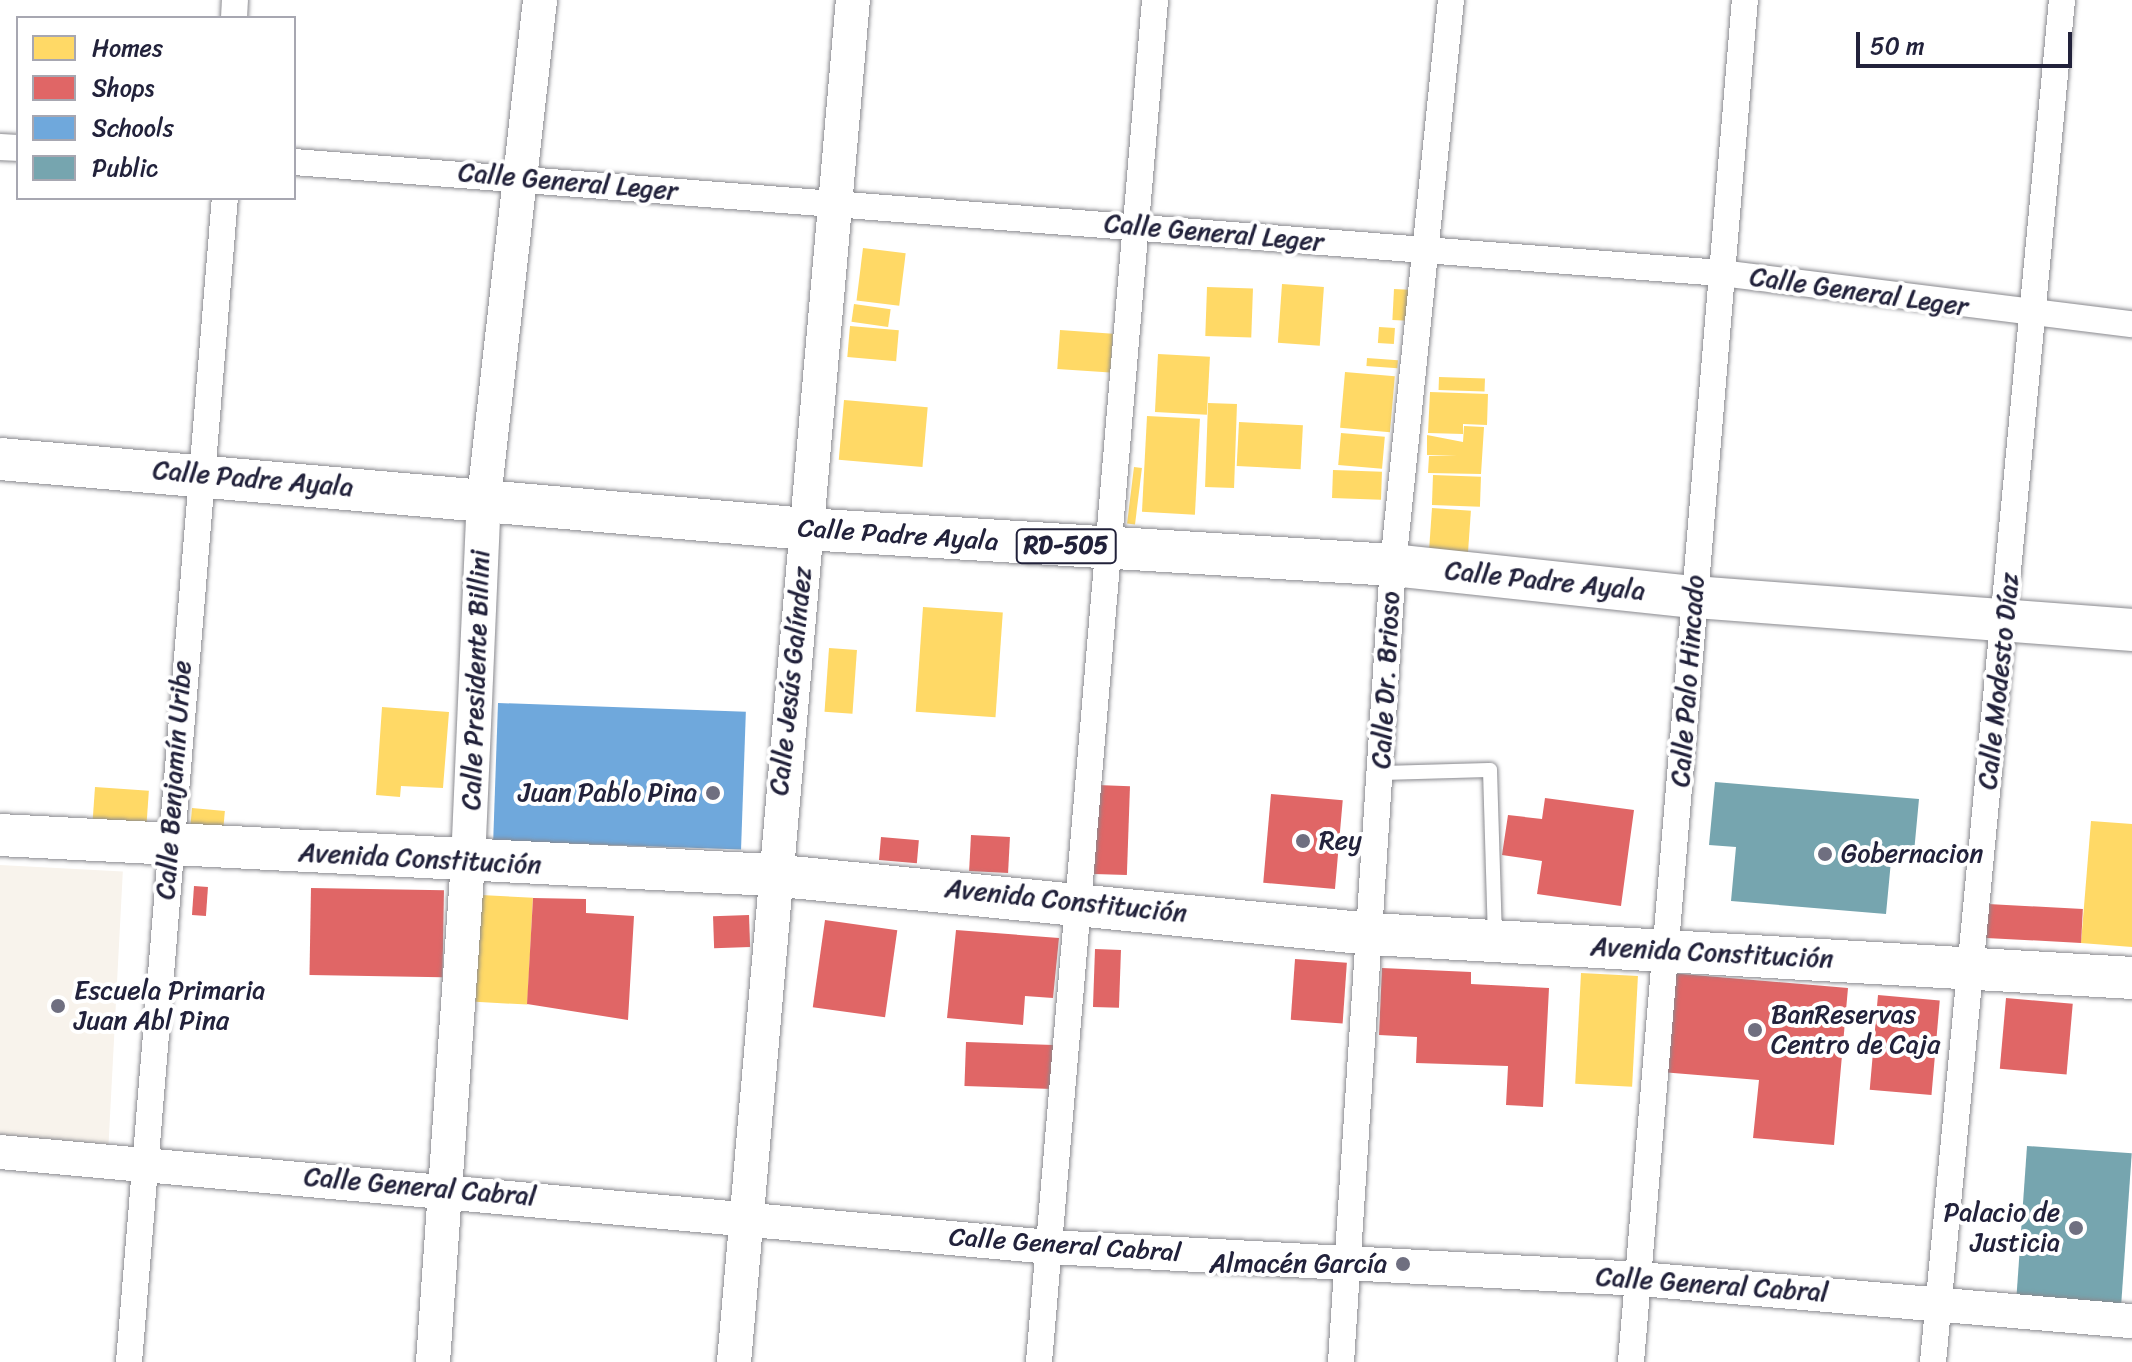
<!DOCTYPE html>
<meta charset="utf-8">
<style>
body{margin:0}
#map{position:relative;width:2132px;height:1362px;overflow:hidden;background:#fff;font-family:Sriracha,sans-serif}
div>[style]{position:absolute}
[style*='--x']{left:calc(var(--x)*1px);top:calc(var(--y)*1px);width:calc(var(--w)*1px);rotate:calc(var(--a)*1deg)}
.built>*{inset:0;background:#f8f3ec;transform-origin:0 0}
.homes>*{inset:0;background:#ffd966;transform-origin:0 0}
.shops>*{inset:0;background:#e06666;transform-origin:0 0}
.schools>*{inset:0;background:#6fa8dc;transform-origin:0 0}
.public>*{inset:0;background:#76a5af;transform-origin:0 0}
.roads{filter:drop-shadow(0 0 2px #8a8a8f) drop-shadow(0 0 2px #8a8a8f)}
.service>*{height:14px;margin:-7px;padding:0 7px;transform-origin:7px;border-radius:7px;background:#fff}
.minor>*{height:26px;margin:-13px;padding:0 13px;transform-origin:13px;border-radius:13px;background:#fff}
.tertiary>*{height:34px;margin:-17px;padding:0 17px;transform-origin:17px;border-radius:17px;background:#fff}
.primary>*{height:42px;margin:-21px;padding:0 21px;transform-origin:21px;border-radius:21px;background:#fff}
.dots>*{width:22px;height:22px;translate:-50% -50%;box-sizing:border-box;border:4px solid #fff;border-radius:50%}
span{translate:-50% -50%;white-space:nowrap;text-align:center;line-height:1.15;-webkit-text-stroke:8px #fff;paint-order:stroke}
.shield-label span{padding:2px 6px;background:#fff;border:2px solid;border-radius:6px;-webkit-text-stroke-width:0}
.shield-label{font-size:24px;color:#22223b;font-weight:700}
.street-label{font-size:26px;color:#22223b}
.poi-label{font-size:26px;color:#22223b}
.right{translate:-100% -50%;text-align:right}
.left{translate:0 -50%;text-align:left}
.legend{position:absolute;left:16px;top:16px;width:280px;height:184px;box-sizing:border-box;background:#fff;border:2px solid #a7a7b1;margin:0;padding:10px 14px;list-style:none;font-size:24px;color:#22223b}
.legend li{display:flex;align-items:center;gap:16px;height:40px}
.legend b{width:40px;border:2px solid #a7a7b1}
.scale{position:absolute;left:1856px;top:32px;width:216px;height:36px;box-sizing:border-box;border:4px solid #22223b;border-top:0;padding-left:10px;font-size:24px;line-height:28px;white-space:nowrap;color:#22223b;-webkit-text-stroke:6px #fff;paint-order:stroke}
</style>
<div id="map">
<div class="built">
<div style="left:0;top:865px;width:123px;height:276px;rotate:3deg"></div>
</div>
<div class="homes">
<div style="left:863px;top:248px;width:43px;height:53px;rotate:7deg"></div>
<div style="left:1282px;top:284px;width:42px;height:59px;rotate:4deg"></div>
<div style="left:1207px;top:287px;width:46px;height:49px;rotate:2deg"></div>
<div style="left:1394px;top:289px;width:20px;height:31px;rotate:3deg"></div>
<div style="left:854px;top:304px;width:37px;height:18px;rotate:8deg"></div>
<div style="left:850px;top:326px;width:49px;height:31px;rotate:5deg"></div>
<div style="left:1379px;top:327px;width:16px;height:16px;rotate:4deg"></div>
<div style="left:1060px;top:330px;width:53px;height:39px;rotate:4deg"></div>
<div style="left:1158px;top:354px;width:52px;height:58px;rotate:3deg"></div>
<div style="left:1367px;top:358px;width:31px;height:8px;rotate:4deg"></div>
<div style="left:1345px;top:372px;width:50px;height:56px;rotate:5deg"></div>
<div style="left:1439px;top:377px;width:46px;height:13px;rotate:2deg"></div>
<div style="clip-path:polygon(1430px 392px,1488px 394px,1487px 425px,1463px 424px,1463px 434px,1428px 433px)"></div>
<div style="left:844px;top:400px;width:84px;height:60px;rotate:5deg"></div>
<div style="left:1208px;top:403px;width:29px;height:84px;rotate:2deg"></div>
<div style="left:1147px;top:416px;width:53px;height:96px;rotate:3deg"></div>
<div style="left:1239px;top:422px;width:64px;height:44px;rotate:3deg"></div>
<div style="clip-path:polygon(1464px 426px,1484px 427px,1481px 474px,1428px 473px,1429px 456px,1457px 456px,1427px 455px,1427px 435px,1463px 442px)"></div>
<div style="left:1341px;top:433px;width:44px;height:32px;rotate:5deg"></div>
<div style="left:1134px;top:467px;width:8px;height:57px;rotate:7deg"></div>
<div style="left:1333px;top:470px;width:49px;height:28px;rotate:2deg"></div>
<div style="left:1433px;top:475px;width:48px;height:30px;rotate:2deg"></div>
<div style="left:1432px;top:508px;width:39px;height:58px;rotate:4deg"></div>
<div style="left:923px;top:607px;width:80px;height:105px;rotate:4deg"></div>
<div style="left:829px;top:648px;width:28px;height:64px;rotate:4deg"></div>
<div style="clip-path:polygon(382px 707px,449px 712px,443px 788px,401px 786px,400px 797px,376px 795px)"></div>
<div style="left:95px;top:787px;width:54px;height:35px;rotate:4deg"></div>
<div style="left:192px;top:808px;width:33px;height:24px;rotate:5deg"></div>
<div style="clip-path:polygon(2091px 821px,2132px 824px,2132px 947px,2081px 943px)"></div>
<div style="left:481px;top:895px;width:52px;height:107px;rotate:3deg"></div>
<div style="left:1581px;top:973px;width:57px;height:111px;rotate:3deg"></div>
</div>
<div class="shops">
<div style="left:1097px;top:785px;width:33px;height:89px;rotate:2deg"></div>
<div style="left:1271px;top:794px;width:72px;height:89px;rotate:5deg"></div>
<div style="clip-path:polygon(1545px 798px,1634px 810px,1621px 906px,1537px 894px,1542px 861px,1502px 855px,1508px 815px,1542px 819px)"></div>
<div style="left:971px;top:835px;width:39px;height:36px;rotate:3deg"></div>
<div style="left:881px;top:837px;width:38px;height:23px;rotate:5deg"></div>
<div style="left:194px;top:886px;width:14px;height:29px;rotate:4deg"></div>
<div style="left:311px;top:888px;width:133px;height:87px;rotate:1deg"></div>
<div style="clip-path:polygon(533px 898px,586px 899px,586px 913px,634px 916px,628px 1020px,527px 1004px)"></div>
<div style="left:1988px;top:904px;width:95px;height:34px;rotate:3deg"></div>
<div style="left:749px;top:915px;width:32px;height:36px;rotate:88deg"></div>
<div style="left:825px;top:920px;width:73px;height:88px;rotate:8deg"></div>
<div style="clip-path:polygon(956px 930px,1059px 938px,1053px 998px,1025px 996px,1023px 1025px,947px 1018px)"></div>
<div style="left:1095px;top:949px;width:26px;height:58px;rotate:2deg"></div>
<div style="left:1295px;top:959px;width:52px;height:61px;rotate:4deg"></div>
<div style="clip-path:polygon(1382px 968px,1471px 972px,1471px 984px,1549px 988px,1543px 1107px,1506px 1105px,1508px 1066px,1416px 1063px,1417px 1037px,1379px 1035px)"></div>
<div style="clip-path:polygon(1670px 973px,1848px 988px,1834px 1145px,1753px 1138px,1759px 1080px,1661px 1072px)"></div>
<div style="left:1878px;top:995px;width:62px;height:95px;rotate:5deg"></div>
<div style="left:2006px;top:998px;width:67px;height:71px;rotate:5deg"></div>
<div style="left:966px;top:1042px;width:95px;height:44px;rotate:2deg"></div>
</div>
<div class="schools">
<div style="left:498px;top:703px;width:248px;height:138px;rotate:2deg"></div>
</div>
<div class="public">
<div style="clip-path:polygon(1715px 782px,1919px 799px,1913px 863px,1891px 861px,1886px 914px,1731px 901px,1736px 847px,1709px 845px)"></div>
<div style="left:2027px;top:1146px;width:105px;height:156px;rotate:4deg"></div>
</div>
<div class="roads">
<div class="service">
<div style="--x:1381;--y:773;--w:109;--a:-1.6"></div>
<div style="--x:1490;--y:770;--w:167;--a:88.3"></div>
</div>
<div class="minor">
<div style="--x:234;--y:18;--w:18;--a:-87"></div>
<div style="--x:0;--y:147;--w:18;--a:3"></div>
<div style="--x:294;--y:162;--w:1431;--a:4.45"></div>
<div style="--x:1721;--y:273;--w:414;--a:7.1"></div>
<div style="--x:129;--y:1362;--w:1168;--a:-85.29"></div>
<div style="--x:1039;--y:1362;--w:1367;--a:-85.13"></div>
<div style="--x:1341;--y:1362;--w:799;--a:-86.27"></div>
<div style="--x:1393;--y:565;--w:568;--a:-84.14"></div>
<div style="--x:1631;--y:1362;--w:1367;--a:-85.22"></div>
<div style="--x:1933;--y:1362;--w:1368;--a:-84.59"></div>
</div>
<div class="tertiary">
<div style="--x:0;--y:1152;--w:1054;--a:5.17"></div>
<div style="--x:1050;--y:1247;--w:591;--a:3.1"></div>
<div style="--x:1640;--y:1279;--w:494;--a:4.9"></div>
<div style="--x:433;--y:1362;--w:501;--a:-86"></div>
<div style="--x:468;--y:862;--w:364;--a:-87.5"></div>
<div style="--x:484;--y:498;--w:501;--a:-83.58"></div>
<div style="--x:734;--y:1362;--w:1367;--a:-85.01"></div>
</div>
<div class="primary">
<div style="--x:0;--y:459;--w:809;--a:4.96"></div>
<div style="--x:806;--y:529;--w:588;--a:3.51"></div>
<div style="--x:1393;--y:565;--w:303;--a:6.1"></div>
<div style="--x:1694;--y:597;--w:439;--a:4.3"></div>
<div style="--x:0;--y:835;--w:772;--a:2.97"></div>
<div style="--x:771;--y:875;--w:604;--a:5.61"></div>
<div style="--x:1372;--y:934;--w:761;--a:3.31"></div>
</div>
</div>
<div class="dots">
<div style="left:713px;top:793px;background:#6f6f80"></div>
<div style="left:1303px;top:841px;background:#6f6f80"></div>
<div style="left:1825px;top:854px;background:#6f6f80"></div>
<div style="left:58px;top:1006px;background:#6f6f80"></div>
<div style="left:1755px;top:1030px;background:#6f6f80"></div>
<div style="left:2076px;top:1228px;background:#6f6f80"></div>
<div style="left:1403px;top:1264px;background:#6f6f80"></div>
</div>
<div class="shield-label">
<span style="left:1066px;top:546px">RD-505</span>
</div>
<div class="street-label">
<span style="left:568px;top:182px;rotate:5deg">Calle General Leger</span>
<span style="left:1214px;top:233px;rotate:5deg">Calle General Leger</span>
<span style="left:1859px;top:292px;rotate:8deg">Calle General Leger</span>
<span style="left:253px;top:479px;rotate:5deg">Calle Padre Ayala</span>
<span style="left:898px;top:535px;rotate:4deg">Calle Padre Ayala</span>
<span style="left:1545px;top:581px;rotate:6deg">Calle Padre Ayala</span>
<span style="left:476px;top:680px;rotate:-88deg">Calle Presidente Billini</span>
<span style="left:1386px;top:680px;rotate:-87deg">Calle Dr. Brioso</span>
<span style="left:791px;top:681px;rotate:-84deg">Calle Jesús Galíndez</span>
<span style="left:1688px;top:681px;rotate:-86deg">Calle Palo Hincado</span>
<span style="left:1999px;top:681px;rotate:-84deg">Calle Modesto Díaz</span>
<span style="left:174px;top:780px;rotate:-86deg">Calle Benjamín Uribe</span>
<span style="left:420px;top:859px;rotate:3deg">Avenida Constitución</span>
<span style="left:1066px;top:901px;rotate:6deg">Avenida Constitución</span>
<span style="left:1712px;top:953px;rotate:3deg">Avenida Constitución</span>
<span style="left:420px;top:1187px;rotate:5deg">Calle General Cabral</span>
<span style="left:1065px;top:1245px;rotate:4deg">Calle General Cabral</span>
<span style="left:1712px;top:1285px;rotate:4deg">Calle General Cabral</span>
</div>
<div class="poi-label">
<span class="right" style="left:697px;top:793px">Juan Pablo Pina</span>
<span class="left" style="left:1319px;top:841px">Rey</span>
<span class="left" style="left:1841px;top:854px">Gobernacion</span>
<span class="left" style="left:74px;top:1006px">Escuela Primaria<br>Juan Abl Pina</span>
<span class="left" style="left:1771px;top:1030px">BanReservas<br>Centro de Caja</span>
<span class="right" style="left:2060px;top:1228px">Palacio de<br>Justicia</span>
<span class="right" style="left:1387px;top:1264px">Almacén García</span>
</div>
<ul class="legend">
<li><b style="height:22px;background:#ffd966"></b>Homes</li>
<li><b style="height:22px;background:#e06666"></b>Shops</li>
<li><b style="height:22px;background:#6fa8dc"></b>Schools</li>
<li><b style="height:22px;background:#76a5af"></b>Public</li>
</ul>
<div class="scale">50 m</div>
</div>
